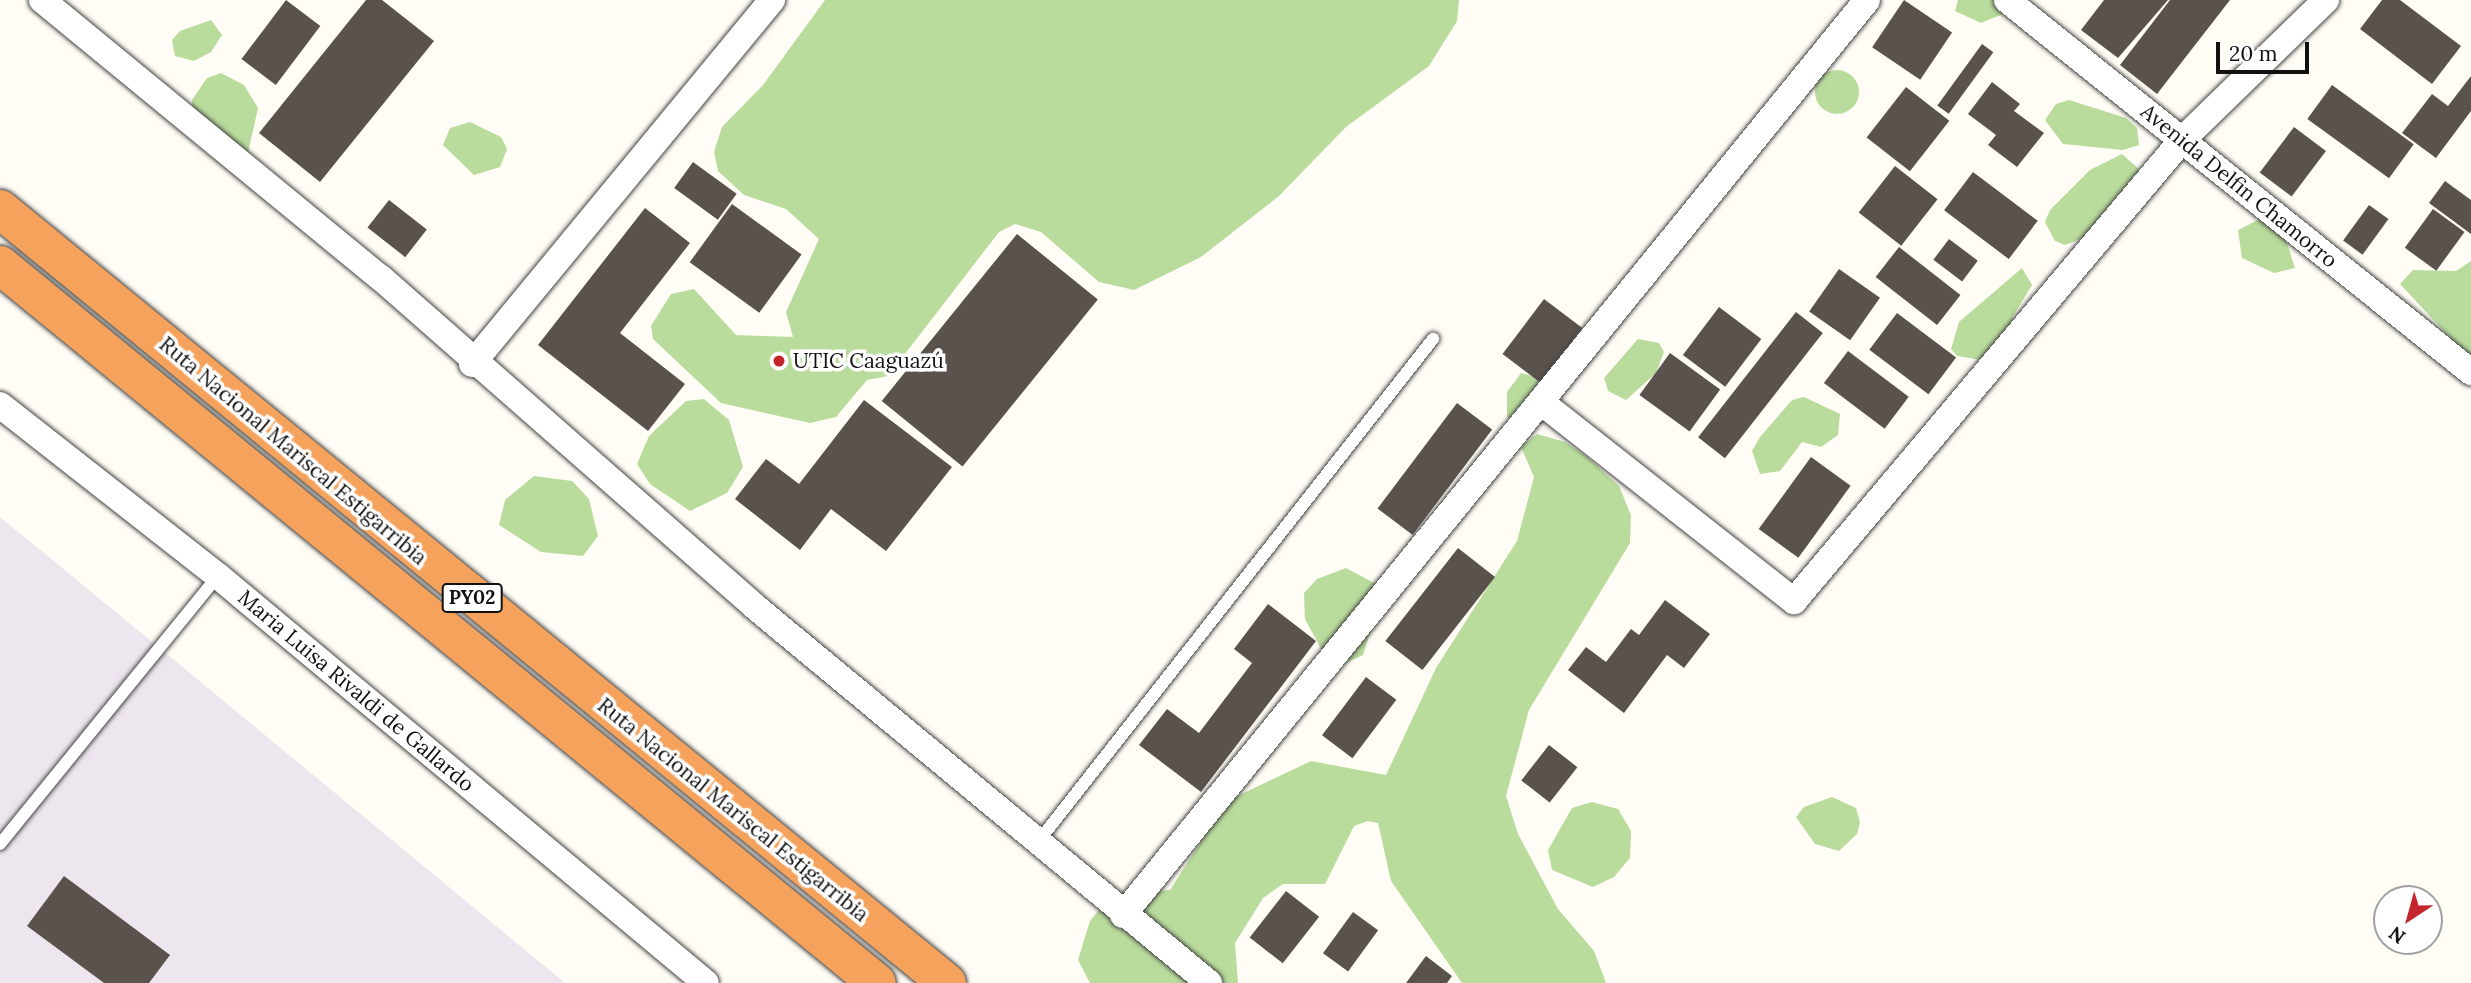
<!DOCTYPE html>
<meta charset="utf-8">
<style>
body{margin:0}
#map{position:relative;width:2471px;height:983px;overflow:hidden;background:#fffdf5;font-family:Lora,serif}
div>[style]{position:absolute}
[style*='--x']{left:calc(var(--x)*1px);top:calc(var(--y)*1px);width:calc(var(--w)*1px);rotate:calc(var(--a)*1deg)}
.industrial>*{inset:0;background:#eee6ef}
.forest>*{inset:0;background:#b9dc9c}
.round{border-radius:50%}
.building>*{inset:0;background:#5a524d;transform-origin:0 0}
.roads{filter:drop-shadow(0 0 2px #444) drop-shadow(0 0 2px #444)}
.lane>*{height:12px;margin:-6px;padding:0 6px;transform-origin:6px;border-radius:6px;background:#fff}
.street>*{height:26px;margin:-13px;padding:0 13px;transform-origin:13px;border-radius:13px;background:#fff}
.highway>*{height:38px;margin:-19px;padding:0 19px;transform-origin:19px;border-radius:19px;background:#f5a25d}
.dots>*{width:19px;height:19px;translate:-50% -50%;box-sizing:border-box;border:4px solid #fff;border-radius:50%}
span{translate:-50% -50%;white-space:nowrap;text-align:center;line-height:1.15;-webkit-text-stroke:7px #fff;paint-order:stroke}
.shield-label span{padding:2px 5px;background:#fff;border:2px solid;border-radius:5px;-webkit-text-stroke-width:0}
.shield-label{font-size:19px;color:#111;font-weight:700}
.street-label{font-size:21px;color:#111}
.poi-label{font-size:21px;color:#111}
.left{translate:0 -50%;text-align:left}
.north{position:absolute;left:2373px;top:885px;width:70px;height:70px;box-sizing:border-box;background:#fff;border:2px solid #a0a0a0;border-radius:50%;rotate:216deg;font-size:19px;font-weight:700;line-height:28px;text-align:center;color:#111}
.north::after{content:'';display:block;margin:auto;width:24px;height:32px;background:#c4262e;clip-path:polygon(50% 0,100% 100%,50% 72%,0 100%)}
.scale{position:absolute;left:2216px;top:42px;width:93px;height:32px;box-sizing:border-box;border:4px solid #111;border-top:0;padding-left:9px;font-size:21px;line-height:24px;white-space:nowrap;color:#111;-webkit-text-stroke:5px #fff;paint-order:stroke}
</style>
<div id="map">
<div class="industrial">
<div style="clip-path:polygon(0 517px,162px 650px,565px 983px,0 983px)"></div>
</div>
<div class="forest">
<div style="clip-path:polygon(825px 0,1459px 0,1457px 21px,1429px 66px,1346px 127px,1279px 196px,1201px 257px,1134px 290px,1099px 282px,1041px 232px,1015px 224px,999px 232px,888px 376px,867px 380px,836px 417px,810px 423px,721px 403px,653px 339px,651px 326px,671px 294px,694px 289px,736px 335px,793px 337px,786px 312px,819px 239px,786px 209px,744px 195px,718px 171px,714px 152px,722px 127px,763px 85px)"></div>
<div style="clip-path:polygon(1958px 0,2007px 0,2003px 14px,1981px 23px,1955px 11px)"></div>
<div style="clip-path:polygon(211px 20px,222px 35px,211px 52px,194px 61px,175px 56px,172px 40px,180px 31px)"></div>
<div class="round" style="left:1815px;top:70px;width:44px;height:44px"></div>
<div style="clip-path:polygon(221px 73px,244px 85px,258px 108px,247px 157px,192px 116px,192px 100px,207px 78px)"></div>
<div style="clip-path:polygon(2069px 100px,2126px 118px,2137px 128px,2139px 145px,2123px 150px,2063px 144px,2045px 120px,2056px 104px)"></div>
<div style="clip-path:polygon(470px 122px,501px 137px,507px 149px,500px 167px,474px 175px,443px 145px,450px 128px)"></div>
<div style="clip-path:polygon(2122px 154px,2141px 171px,2086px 237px,2065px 245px,2055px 241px,2045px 222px,2050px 210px,2090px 170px)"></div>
<div style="clip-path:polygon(2260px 219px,2286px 240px,2295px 268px,2274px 273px,2242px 258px,2238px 230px)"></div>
<div style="clip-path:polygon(2471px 261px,2471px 360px,2400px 284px,2413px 270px,2456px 271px)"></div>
<div style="clip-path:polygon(2022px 268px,2032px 285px,2012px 318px,2016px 329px,1988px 361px,1957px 356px,1951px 349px,1959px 322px)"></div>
<div style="clip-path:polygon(1638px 339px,1659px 343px,1664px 352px,1656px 373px,1626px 400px,1608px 391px,1604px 378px)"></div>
<div style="clip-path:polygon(1521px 373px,1547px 380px,1552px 419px,1529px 430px,1507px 417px,1507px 392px)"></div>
<div style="clip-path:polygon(1804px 397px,1840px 414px,1838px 435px,1821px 447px,1802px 442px,1780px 471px,1760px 474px,1752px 451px,1760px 437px,1792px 400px)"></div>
<div style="clip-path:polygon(704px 399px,729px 420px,743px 467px,727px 493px,690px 511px,650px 484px,637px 464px,649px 436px,686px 401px)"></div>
<div style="clip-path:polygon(1537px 434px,1565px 442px,1587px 457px,1619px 486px,1631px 515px,1630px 543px,1529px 710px,1506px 796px,1518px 834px,1558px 909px,1594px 951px,1606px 983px,1462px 983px,1391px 881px,1378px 823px,1368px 821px,1354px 826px,1325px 884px,1283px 884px,1263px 898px,1235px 943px,1238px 983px,1090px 983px,1078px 960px,1090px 921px,1106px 901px,1123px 893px,1170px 890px,1227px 801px,1311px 761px,1386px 775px,1436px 668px,1517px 541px,1534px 477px,1521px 447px)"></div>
<div style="clip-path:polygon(534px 476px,572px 481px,589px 499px,598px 536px,583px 556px,541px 552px,499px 525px,505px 500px)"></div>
<div style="clip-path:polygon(1346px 568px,1376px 584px,1379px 605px,1363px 655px,1346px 663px,1324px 654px,1305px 619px,1304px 593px,1317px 579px)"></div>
<div style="clip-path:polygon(1832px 797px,1856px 808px,1860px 822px,1857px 834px,1839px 851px,1815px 844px,1796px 817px,1804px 807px)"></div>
<div style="clip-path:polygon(1592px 802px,1618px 809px,1631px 831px,1630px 858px,1614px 877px,1593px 887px,1552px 870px,1548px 850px,1572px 808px)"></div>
</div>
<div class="building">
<div style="left:286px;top:0;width:43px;height:74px;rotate:37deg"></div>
<div style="clip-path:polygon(366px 0,382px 0,434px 41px,320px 182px,259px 133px)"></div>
<div style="left:1904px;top:0;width:58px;height:57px;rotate:34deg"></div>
<div style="clip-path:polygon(2104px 0,2168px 0,2118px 58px,2081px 30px)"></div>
<div style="clip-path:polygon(2170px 0,2230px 0,2157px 94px,2120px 65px)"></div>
<div style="clip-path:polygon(2382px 0,2400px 0,2461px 46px,2432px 84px,2360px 29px)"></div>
<div style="left:1982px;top:44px;width:14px;height:76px;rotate:36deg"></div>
<div style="clip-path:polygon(2471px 76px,2471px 111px,2436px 158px,2402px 133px,2432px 94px,2448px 106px)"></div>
<div style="clip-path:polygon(1992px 82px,2020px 104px,2014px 111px,2044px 133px,2017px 167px,1988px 145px,1996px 135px,1968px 114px)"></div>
<div style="left:2332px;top:85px;width:101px;height:42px;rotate:36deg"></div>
<div style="left:1906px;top:87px;width:55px;height:64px;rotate:38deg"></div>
<div style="left:2294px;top:127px;width:40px;height:57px;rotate:37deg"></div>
<div style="left:693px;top:162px;width:54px;height:32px;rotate:36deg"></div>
<div style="left:1895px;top:166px;width:54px;height:59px;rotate:38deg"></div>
<div style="left:1973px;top:172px;width:81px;height:48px;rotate:37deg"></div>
<div style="clip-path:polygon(2445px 181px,2471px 200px,2471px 234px,2429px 203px)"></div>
<div style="left:389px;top:200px;width:48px;height:35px;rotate:38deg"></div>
<div style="left:732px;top:204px;width:86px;height:72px;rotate:36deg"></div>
<div style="left:2369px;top:205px;width:24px;height:44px;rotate:36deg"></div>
<div style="clip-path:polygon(645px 208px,690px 243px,620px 333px,685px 384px,648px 431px,538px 345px)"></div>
<div style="left:2433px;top:209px;width:39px;height:48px;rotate:36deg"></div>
<div style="left:1017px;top:234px;width:104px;height:215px;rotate:39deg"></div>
<div style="left:1949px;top:239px;width:36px;height:26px;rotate:37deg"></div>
<div style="left:1899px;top:247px;width:78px;height:38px;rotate:38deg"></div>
<div style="left:1839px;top:269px;width:50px;height:52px;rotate:35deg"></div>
<div style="left:1544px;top:299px;width:48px;height:69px;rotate:37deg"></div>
<div style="left:1719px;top:307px;width:53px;height:60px;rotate:37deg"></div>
<div style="left:1796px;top:312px;width:34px;height:159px;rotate:38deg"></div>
<div style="left:1897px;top:313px;width:74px;height:46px;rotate:37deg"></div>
<div style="left:1848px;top:351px;width:76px;height:40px;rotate:37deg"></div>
<div style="left:1670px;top:353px;width:62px;height:52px;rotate:36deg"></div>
<div style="clip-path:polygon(864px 400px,952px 467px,886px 551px,831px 509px,800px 550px,735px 499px,766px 459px,799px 484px)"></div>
<div style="left:1457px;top:403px;width:44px;height:132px;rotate:37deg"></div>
<div style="left:1811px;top:457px;width:49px;height:89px;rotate:36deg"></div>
<div style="left:1458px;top:548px;width:47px;height:118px;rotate:38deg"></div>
<div style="clip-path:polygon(1665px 600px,1710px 634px,1684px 668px,1667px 655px,1624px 713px,1568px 670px,1586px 647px,1606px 662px,1631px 629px,1639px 635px)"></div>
<div style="clip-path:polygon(1268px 604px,1316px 641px,1201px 792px,1139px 745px,1167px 709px,1199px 733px,1252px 663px,1234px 649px)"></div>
<div style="left:1366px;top:677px;width:38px;height:73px;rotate:37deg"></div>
<div style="left:1549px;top:745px;width:36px;height:45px;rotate:38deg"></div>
<div style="clip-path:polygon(64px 876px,170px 955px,149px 983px,104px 983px,27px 926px)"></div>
<div style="left:1286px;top:891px;width:42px;height:59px;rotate:38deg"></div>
<div style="left:1353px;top:912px;width:31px;height:51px;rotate:36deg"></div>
<div style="clip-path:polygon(1426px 956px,1452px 976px,1447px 983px,1406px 983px)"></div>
</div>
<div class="roads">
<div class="lane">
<div style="--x:1038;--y:842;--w:640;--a:-51.86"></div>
<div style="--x:0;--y:844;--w:345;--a:-50.9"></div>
</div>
<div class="street">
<div style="--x:42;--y:0;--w:438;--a:39.4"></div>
<div style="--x:381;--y:278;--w:497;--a:41.3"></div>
<div style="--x:754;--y:606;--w:591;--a:39.64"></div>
<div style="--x:2007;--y:0;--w:595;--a:38.72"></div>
<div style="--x:472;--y:364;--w:472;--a:-50.5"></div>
<div style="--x:1541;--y:402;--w:322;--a:38.2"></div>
<div style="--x:1794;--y:601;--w:603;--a:-49.91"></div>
<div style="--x:2182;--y:140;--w:201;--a:-44.2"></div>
<div style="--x:0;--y:405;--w:277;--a:38.1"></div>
<div style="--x:218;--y:576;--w:635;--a:39.83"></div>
<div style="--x:1123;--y:915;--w:1179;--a:-50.88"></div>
</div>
<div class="highway">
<div style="--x:0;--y:209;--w:1223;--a:39.26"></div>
<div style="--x:0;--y:265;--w:1133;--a:39.31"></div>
</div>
</div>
<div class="dots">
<div style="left:779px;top:361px;background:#c4262e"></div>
</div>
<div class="shield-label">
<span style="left:472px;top:598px">PY02</span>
</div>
<div class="street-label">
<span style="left:2239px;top:186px;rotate:39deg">Avenida Delfin Chamorro</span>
<span style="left:293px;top:451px;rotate:40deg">Ruta Nacional Mariscal Estigarribia</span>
<span style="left:356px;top:691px;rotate:40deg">Maria Luisa Rivaldi de Gallardo</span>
<span style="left:733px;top:810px;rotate:39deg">Ruta Nacional Mariscal Estigarribia</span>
</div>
<div class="poi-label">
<span class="left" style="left:793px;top:361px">UTIC Caaguazú</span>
</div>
<div class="north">N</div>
<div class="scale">20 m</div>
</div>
